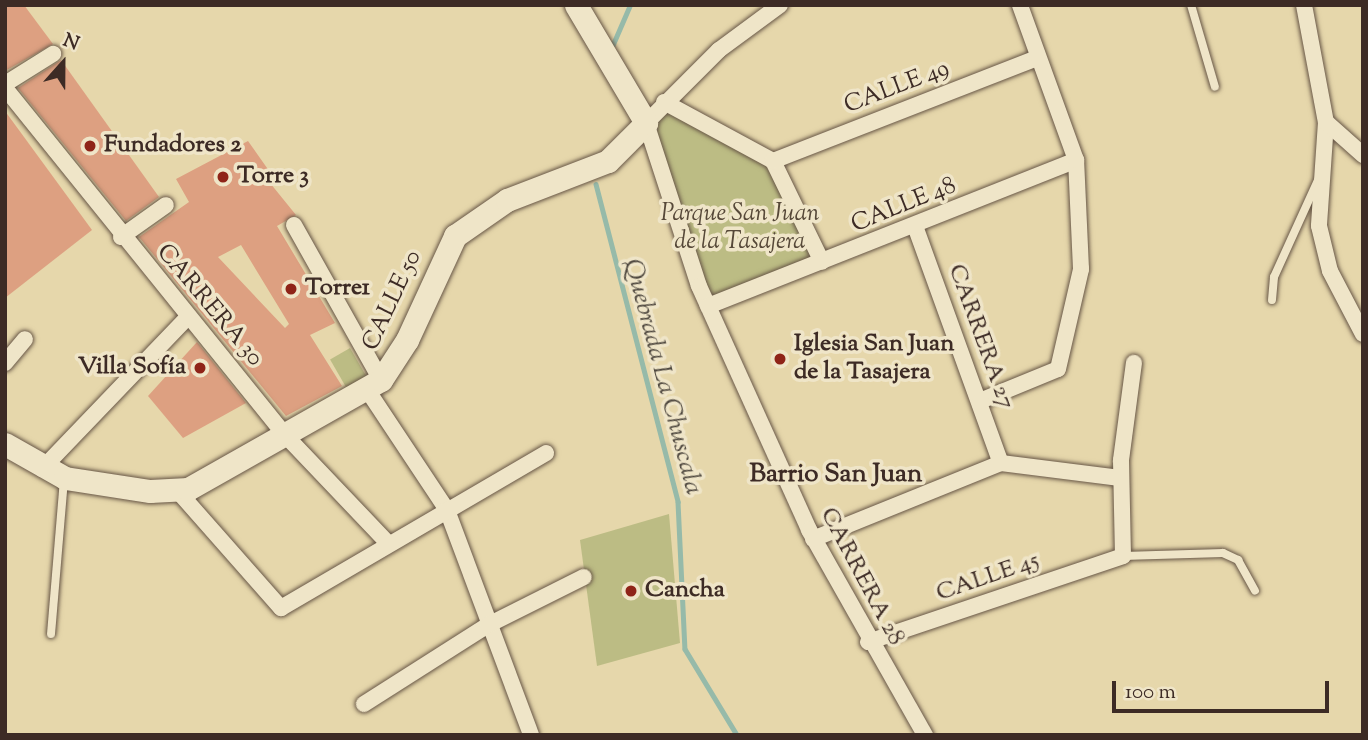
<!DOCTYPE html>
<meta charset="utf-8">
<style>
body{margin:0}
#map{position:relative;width:1368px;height:740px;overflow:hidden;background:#e6d7ab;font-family:"Sorts Mill Goudy",serif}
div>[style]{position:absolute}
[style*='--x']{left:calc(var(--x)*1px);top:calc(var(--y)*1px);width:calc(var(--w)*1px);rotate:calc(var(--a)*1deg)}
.green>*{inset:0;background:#bcbc84;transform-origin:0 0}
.stream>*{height:4.5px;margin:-2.25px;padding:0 2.25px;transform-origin:2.25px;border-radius:2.25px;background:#96baa9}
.building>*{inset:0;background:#dda081}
.roads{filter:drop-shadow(0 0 2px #675646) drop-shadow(0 0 2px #675646)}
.lane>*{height:8px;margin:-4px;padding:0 4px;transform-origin:4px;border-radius:4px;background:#efe5c8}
.street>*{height:16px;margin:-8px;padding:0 8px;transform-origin:8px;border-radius:8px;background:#efe5c8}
.secondary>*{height:23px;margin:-11.5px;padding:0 11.5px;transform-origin:11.5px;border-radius:11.5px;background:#efe5c8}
.dots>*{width:19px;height:19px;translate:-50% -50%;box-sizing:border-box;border:4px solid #efe5c8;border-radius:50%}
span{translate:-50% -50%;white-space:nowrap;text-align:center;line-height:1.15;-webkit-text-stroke:7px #efe5c8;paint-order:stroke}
.street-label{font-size:24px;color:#3d2b25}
.poi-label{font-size:24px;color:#3d2b25;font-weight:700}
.left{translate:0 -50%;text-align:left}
.right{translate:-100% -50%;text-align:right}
.park-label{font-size:24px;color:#564838;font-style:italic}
.water-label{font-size:26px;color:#4f483f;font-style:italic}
.neighbourhood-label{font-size:26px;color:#3d2b25;font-weight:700}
.frame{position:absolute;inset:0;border:7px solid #3d2b25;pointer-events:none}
.north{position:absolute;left:28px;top:28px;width:70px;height:70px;-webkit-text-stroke:5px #efe5c8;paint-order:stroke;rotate:21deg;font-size:19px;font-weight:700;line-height:28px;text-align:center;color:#3d2b25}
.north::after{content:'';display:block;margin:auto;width:24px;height:32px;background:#3d2b25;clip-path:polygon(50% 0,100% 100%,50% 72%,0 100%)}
.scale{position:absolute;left:1112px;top:681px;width:217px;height:32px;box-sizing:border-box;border:4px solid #3d2b25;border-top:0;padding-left:9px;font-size:21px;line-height:24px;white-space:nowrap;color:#3d2b25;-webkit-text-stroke:5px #efe5c8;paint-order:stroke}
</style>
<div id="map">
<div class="green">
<div style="clip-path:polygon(664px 102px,771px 162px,820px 262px,708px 305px,642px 132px)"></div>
<div style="left:350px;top:348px;width:36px;height:23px;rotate:60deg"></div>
<div style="clip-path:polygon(669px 514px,680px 643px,597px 666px,580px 540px)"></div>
</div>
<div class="stream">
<div style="--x:611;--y:49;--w:48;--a:-66.6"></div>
<div style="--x:596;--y:184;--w:328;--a:75.5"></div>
<div style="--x:678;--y:502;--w:147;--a:87.3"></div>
<div style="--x:685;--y:649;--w:100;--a:58.8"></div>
</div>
<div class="building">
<div style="clip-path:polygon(5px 5px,24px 5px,53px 44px,5px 71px)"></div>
<div style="clip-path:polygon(61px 60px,159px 197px,126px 221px,18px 88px)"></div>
<div style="clip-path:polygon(5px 111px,92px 230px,5px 298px)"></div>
<div style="clip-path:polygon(evenodd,248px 141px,272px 175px,266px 178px,296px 215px,277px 226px,335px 323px,310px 335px,342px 386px,286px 416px,139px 237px,189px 202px,176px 179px,248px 141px,241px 245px,289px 324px,285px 328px,218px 257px,241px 245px)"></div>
<div style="clip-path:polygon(197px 342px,246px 403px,183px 438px,148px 396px)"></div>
</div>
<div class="roads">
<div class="lane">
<div style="--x:1191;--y:5;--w:85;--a:73.7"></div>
<div style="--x:1272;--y:300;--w:23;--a:-85"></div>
<div style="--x:1274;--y:277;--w:107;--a:-65.6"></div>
<div style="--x:1123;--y:556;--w:100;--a:-1.7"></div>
<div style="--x:1223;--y:553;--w:17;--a:25"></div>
<div style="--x:1238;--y:560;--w:35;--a:61"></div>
<div style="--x:51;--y:634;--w:155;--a:-85.2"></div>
</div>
<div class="street">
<div style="--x:780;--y:5;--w:76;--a:143.6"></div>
<div style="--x:719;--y:50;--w:103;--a:135"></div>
<div style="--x:646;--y:123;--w:171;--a:72"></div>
<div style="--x:699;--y:286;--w:268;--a:65.7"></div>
<div style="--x:809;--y:530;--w:236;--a:60.5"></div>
<div style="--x:1304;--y:5;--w:119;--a:79.4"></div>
<div style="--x:1326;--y:122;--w:104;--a:93.9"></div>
<div style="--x:1319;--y:226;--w:46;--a:76.3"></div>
<div style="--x:1330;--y:271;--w:71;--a:62.4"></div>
<div style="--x:5;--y:84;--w:57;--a:-32"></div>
<div style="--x:5;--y:88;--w:447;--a:51.1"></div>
<div style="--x:286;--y:436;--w:149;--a:46.4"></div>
<div style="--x:664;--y:102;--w:124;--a:28.4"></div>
<div style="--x:773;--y:161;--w:112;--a:64.1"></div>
<div style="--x:1326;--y:122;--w:50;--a:41.7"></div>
<div style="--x:773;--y:161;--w:283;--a:-21.3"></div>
<div style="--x:294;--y:225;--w:178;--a:60.7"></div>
<div style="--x:915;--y:226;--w:252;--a:70.1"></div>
<div style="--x:121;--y:237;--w:55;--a:-35.4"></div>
<div style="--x:708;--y:306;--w:396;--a:-21.6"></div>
<div style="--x:5;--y:363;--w:31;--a:-50"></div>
<div style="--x:366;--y:388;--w:146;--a:56.4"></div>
<div style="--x:447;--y:510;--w:240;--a:69.5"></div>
<div style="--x:980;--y:401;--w:84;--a:-22.3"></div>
<div style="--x:1058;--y:369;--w:103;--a:-77"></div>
<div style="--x:1081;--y:269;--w:109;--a:-92.6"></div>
<div style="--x:1076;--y:160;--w:165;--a:-109.9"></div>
<div style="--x:42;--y:469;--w:211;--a:-46.2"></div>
<div style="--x:176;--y:489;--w:159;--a:48.6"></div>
<div style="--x:281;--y:608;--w:307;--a:-30.3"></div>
<div style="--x:813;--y:539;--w:203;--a:-22"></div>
<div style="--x:1001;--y:463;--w:120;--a:7.2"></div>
<div style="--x:868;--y:642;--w:269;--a:-18.6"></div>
<div style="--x:1123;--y:556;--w:96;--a:-91.2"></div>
<div style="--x:1121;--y:460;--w:98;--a:-82.4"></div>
<div style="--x:364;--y:704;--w:147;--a:-32.5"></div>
<div style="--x:488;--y:625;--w:107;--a:-26.6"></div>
</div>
<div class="secondary">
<div style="--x:5;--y:444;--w:69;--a:29.5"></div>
<div style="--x:65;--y:478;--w:86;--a:8.7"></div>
<div style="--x:150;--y:491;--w:38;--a:-3"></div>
<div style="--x:188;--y:489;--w:222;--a:-29.5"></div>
<div style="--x:381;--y:380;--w:48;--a:-57"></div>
<div style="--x:407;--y:340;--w:115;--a:-65.2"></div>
<div style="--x:455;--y:236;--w:63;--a:-34.7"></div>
<div style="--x:507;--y:200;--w:108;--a:-21.1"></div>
<div style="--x:608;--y:161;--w:54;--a:-45"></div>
<div style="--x:646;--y:123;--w:137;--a:-120.7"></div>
</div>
</div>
<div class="dots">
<div style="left:90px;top:146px;background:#8f2418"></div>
<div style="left:223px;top:177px;background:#8f2418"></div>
<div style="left:291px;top:289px;background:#8f2418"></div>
<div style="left:780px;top:359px;background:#8f2418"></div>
<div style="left:200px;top:368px;background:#8f2418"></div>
<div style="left:631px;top:591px;background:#8f2418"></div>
</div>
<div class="street-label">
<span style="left:897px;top:88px;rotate:-21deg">CALLE 49</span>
<span style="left:904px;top:206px;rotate:-22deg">CALLE 48</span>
<span style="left:393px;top:301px;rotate:-65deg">CALLE 50</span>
<span style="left:209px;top:306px;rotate:50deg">CARRERA 30</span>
<span style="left:980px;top:337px;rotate:70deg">CARRERA 27</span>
<span style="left:861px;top:577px;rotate:62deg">CARRERA 28</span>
<span style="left:988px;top:578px;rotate:-19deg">CALLE 45</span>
</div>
<div class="poi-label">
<span class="left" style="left:104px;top:146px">Fundadores 2</span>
<span class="left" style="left:237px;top:177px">Torre 3</span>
<span class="left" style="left:305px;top:289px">Torre1</span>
<span class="left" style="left:794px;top:359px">Iglesia San Juan<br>de la Tasajera</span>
<span class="right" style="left:186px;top:368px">Villa Sofía</span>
<span class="left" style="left:645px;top:591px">Cancha</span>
</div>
<div class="park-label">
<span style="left:740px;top:229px">Parque San Juan<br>de la Tasajera</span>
</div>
<div class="water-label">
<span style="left:662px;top:377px;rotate:75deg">Quebrada La Chuscala</span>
</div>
<div class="neighbourhood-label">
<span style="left:836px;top:475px">Barrio San Juan</span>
</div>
<div class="frame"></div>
<div class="north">N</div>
<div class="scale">100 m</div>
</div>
